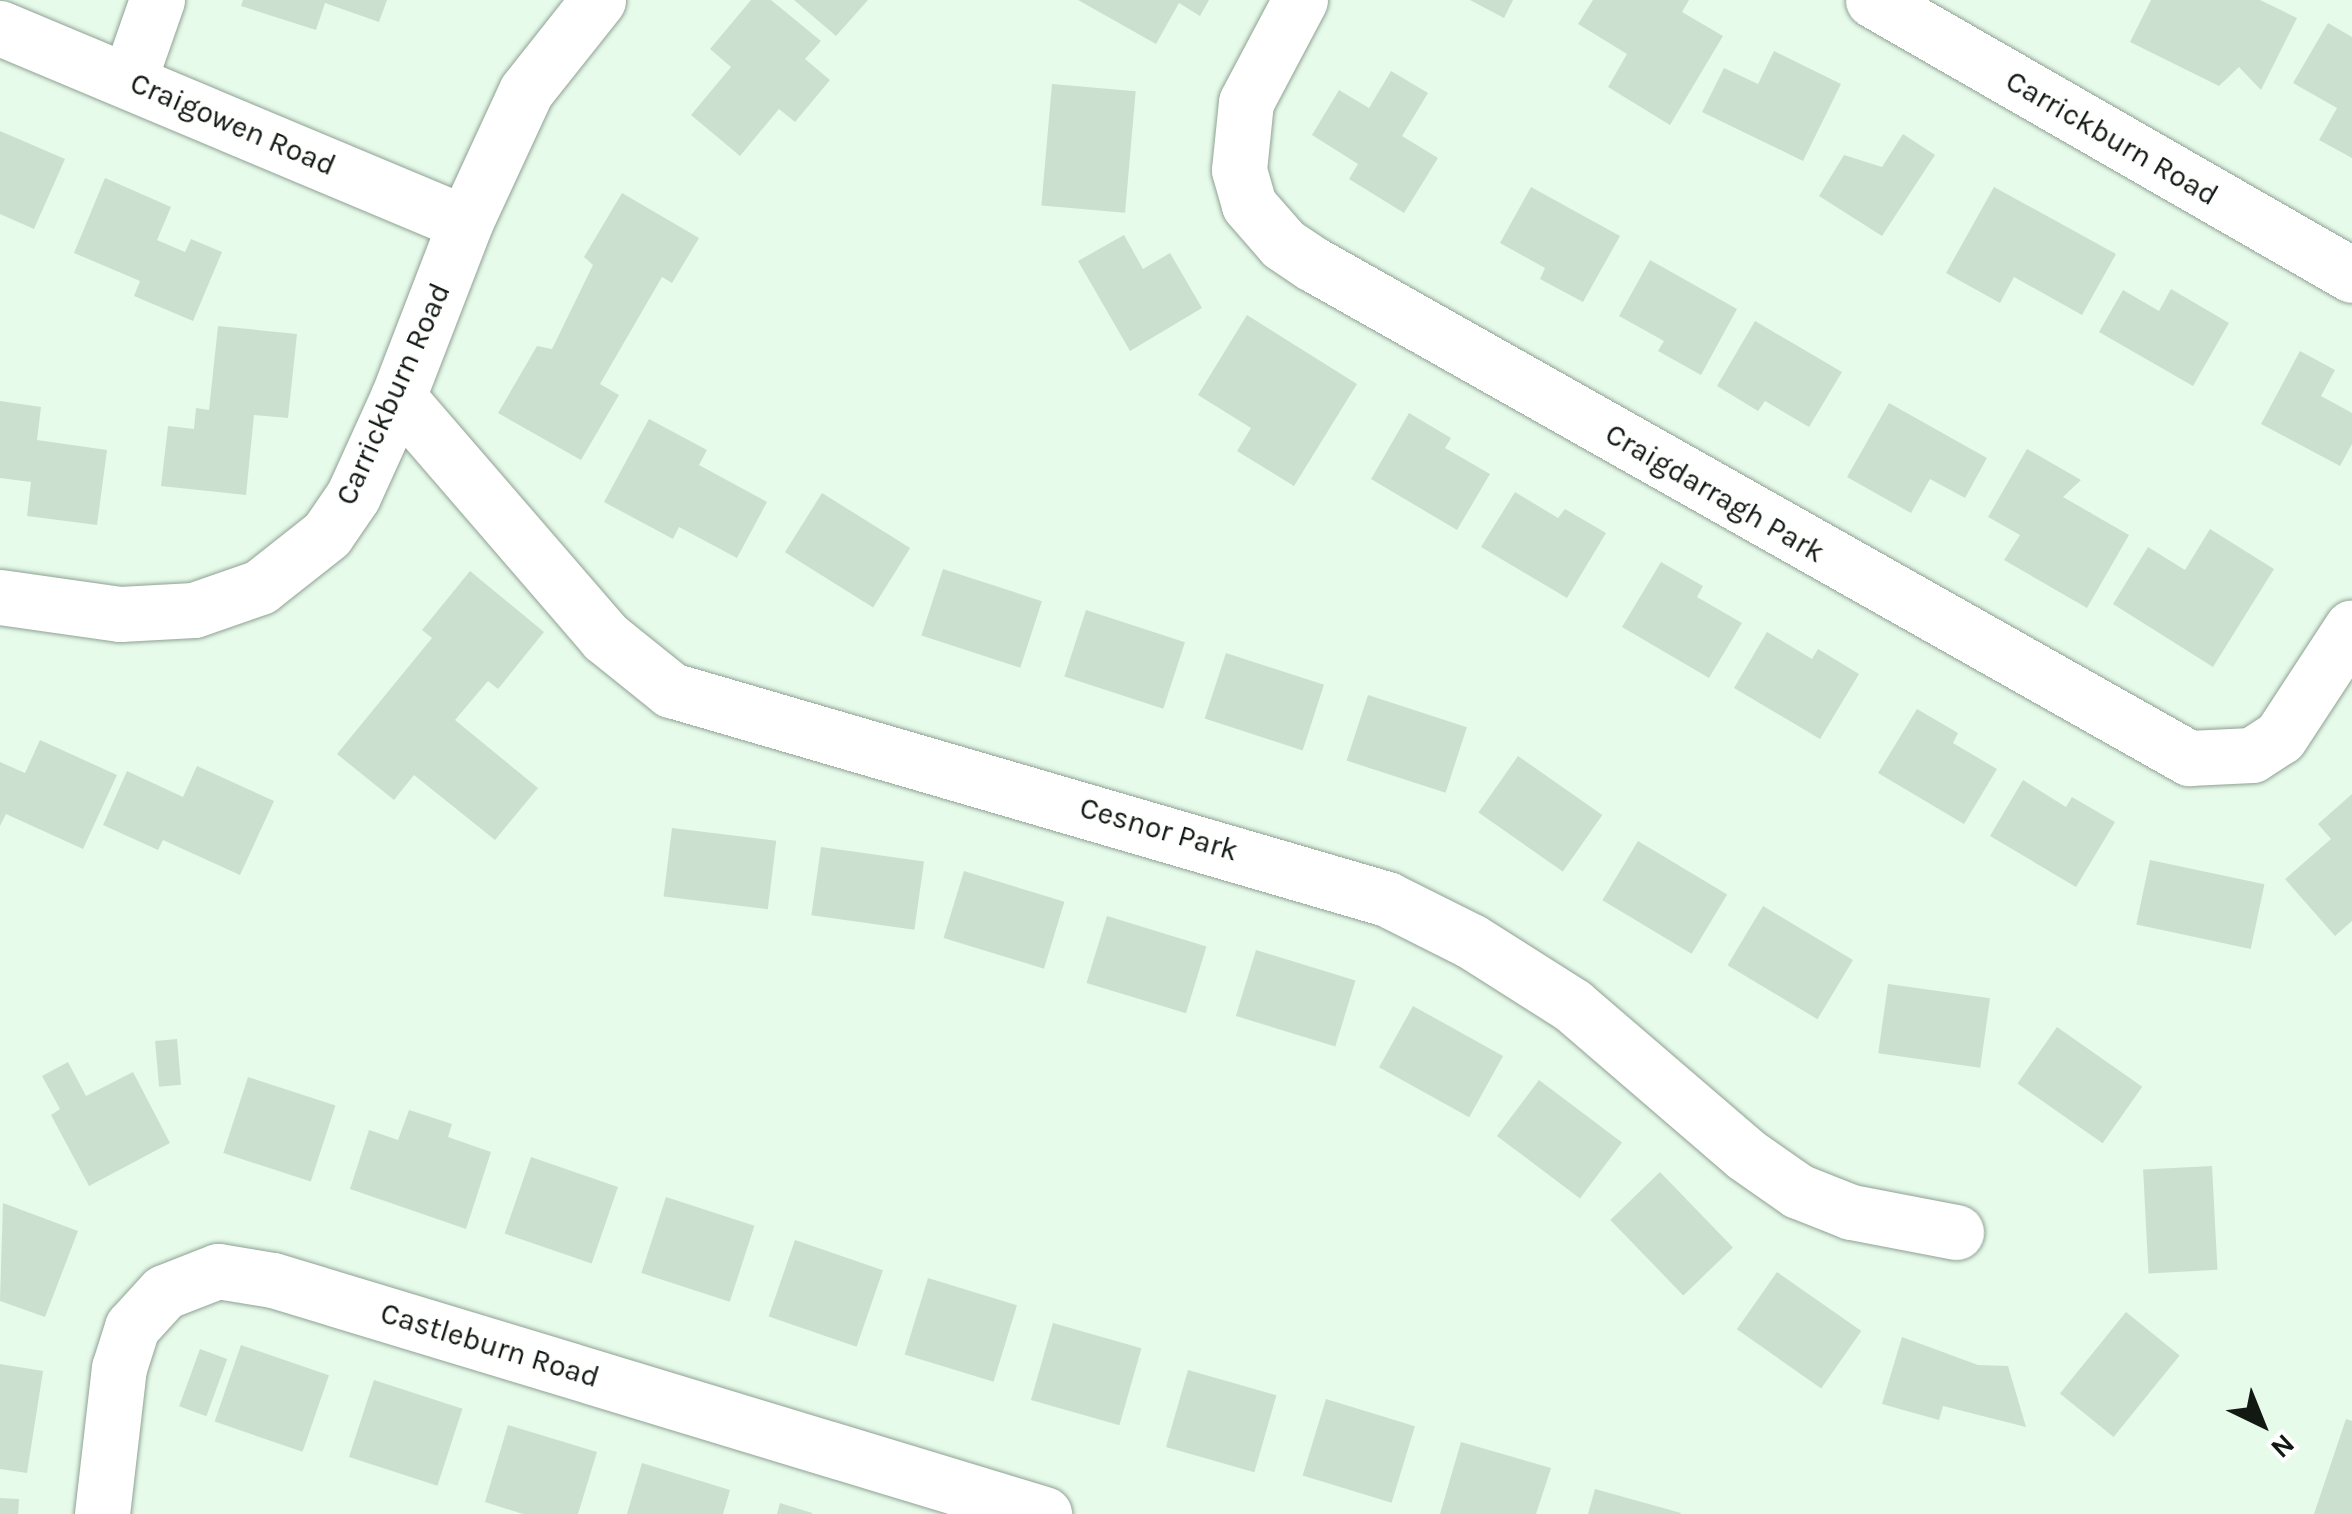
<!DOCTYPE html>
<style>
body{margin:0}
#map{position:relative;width:2352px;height:1514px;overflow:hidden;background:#e7fbeb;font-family:Karla,sans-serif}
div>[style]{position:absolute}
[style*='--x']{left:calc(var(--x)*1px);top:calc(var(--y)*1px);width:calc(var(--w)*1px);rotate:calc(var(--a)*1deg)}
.building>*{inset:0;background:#cce0d0;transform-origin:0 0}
.roads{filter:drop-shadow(0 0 2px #8fa193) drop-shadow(0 0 2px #8fa193)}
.street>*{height:55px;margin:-27.5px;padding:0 27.5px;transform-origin:27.5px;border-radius:27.5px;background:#fff}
span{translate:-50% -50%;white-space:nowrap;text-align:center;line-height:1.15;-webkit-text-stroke:9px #fff;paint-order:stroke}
.street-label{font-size:30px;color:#121913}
.north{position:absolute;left:2212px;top:1374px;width:100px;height:100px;-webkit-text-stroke:8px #fff;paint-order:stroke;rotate:137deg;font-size:28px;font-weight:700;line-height:40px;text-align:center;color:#121913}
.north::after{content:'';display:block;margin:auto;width:35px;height:45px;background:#121913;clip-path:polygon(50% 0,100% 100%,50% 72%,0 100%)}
</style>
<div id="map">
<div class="building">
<div style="clip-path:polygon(243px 0,387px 0,379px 22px,325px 3px,316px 30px,241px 6px)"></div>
<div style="clip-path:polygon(751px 0,771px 0,821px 41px,805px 59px,830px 80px,795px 122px,779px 109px,740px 156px,691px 115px,731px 67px,710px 49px)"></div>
<div style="clip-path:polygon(794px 0,868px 0,836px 36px)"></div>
<div style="clip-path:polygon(1078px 0,1209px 0,1200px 16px,1179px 3px,1156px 44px)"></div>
<div style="clip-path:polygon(1470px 0,1513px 0,1504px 18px)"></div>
<div style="clip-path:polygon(1593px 0,1689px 0,1682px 12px,1723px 36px,1670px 125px,1608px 87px,1627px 54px,1578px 24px)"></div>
<div style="clip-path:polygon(2151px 0,2260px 0,2297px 18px,2261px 90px,2239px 67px,2219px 86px,2130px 42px)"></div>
<div style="clip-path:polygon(2328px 23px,2352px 37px,2352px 158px,2319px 140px,2337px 108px,2293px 83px)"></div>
<div style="clip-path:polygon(1774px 51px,1841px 84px,1803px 161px,1702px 112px,1724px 68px,1758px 84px)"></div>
<div style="clip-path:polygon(1391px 71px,1428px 93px,1402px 136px,1438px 158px,1404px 213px,1349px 179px,1358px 164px,1312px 135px,1339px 90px,1369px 108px)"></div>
<div style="left:1052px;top:84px;width:84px;height:122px;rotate:5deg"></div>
<div style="clip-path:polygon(0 131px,65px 159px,34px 229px,0 214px)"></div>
<div style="clip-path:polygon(1903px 134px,1935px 155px,1882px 236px,1819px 196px,1844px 155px,1882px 167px)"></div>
<div style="clip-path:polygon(105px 178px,171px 207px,157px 240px,185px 252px,191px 239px,222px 252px,193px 321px,134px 296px,140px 281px,74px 253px)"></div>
<div style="clip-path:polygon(1531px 187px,1620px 236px,1583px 302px,1540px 279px,1545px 268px,1500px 243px)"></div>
<div style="clip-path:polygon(1994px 187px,2116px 254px,2082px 315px,2014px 277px,2000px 303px,1946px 273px)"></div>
<div style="clip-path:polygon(622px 193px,699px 238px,672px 283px,662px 277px,600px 384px,619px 395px,581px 460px,498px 413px,537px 346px,552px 349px,593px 265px,584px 257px)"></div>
<div style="clip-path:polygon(1124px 235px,1143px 269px,1170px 253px,1202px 308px,1130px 351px,1078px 261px)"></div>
<div style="clip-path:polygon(1650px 260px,1737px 309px,1701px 375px,1658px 351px,1664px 341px,1619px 316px)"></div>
<div style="clip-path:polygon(2171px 289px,2229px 323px,2193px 386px,2099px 332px,2123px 290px,2159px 311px)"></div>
<div style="clip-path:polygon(1247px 315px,1357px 384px,1294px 486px,1237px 451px,1251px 428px,1198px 395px)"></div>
<div style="clip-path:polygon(1755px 321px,1842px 372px,1809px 427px,1765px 401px,1758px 411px,1717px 386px)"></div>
<div style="clip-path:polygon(218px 326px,297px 334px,288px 418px,254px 415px,246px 495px,161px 486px,168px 426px,194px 429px,196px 408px,209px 410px)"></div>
<div style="clip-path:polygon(2300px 351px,2335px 370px,2321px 396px,2352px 413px,2352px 444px,2340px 466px,2261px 424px)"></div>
<div style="clip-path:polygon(0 401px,41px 407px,37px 440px,107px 450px,97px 525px,27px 516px,31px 482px,0 478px)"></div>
<div style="clip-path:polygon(1889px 403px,1987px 458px,1965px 498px,1930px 479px,1911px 513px,1847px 477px)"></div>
<div style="clip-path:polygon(1409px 413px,1451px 438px,1445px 448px,1490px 474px,1457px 530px,1371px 479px)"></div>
<div style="clip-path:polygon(649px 419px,707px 450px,699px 465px,767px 502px,737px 558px,679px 527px,673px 539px,604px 502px)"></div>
<div style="clip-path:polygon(2027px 449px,2081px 480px,2063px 497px,2129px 535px,2087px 608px,2004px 560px,2020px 535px,1988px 517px)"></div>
<div style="clip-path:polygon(1515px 492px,1558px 518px,1565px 509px,1606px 533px,1567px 598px,1481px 547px)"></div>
<div style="left:822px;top:493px;width:104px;height:70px;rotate:32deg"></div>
<div style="clip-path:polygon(2210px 529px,2274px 569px,2213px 667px,2113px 604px,2148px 547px,2185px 570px)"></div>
<div style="clip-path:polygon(1661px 562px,1703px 586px,1697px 597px,1742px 623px,1709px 678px,1622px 627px)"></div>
<div style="left:943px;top:569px;width:104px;height:70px;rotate:18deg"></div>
<div style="clip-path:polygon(470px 571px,544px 632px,498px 689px,488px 681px,455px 720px,538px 788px,495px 840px,414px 775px,394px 800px,337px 754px,432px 638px,422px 630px)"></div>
<div style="left:1086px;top:610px;width:104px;height:70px;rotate:18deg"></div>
<div style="clip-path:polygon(1767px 632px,1812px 659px,1818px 649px,1859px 674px,1820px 739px,1734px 688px)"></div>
<div style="left:1226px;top:653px;width:103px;height:69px;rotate:18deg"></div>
<div style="left:1368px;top:695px;width:104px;height:69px;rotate:18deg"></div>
<div style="clip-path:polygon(1917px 709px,1958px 733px,1953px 743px,1997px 769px,1964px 824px,1878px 773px)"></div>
<div style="clip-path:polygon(40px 740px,117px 775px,83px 849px,6px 814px,0 826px,0 762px,25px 773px)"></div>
<div style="left:1518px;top:756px;width:103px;height:69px;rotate:35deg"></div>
<div style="clip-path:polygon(197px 766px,274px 801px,240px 875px,163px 840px,158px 850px,103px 825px,127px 771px,183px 797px)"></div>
<div style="clip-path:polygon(2023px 780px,2066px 807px,2072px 797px,2115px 822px,2076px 887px,1990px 836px)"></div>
<div style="clip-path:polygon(2352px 794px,2352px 921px,2335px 936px,2285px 879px,2331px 839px,2318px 824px)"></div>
<div style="left:672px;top:828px;width:105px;height:69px;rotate:7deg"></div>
<div style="left:1638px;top:841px;width:104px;height:69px;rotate:31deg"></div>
<div style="left:821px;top:847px;width:104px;height:69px;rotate:8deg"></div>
<div style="left:2150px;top:860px;width:117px;height:66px;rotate:12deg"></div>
<div style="left:964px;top:871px;width:105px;height:70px;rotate:17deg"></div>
<div style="left:1763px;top:906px;width:105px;height:69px;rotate:31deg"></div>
<div style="left:1107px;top:916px;width:104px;height:70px;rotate:17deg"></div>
<div style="left:1256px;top:950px;width:104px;height:69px;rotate:17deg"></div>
<div style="left:1888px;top:984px;width:103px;height:70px;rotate:8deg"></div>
<div style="left:1413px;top:1006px;width:103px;height:70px;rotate:29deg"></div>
<div style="left:2057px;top:1027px;width:104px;height:69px;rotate:35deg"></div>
<div style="left:177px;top:1039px;width:46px;height:22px;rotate:85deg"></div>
<div style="clip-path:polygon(68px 1062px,86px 1096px,133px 1072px,170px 1143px,89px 1186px,51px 1115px,60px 1109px,42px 1076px)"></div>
<div style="left:248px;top:1077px;width:92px;height:80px;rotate:18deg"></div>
<div style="left:1539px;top:1080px;width:104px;height:70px;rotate:37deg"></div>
<div style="clip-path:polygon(409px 1110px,452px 1124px,448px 1137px,491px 1152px,466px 1229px,350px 1189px,369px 1130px,398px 1140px)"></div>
<div style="left:531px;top:1157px;width:92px;height:81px;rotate:19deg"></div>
<div style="left:2212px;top:1166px;width:104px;height:69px;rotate:87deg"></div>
<div style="left:1660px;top:1172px;width:105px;height:69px;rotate:46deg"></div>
<div style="left:666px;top:1197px;width:93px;height:80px;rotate:18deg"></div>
<div style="clip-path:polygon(3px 1203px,78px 1231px,45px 1317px,0 1301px)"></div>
<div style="left:795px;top:1240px;width:93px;height:81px;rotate:19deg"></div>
<div style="left:1777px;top:1272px;width:103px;height:70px;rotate:35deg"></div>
<div style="left:928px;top:1278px;width:93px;height:80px;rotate:17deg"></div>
<div style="left:2126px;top:1312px;width:69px;height:105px;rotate:39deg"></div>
<div style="left:1053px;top:1323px;width:92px;height:80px;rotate:16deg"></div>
<div style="clip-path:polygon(1902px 1337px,1978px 1365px,2008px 1366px,2026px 1427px,1943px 1406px,1939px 1420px,1882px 1404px)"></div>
<div style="left:241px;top:1345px;width:93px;height:81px;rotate:19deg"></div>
<div style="left:200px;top:1349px;width:29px;height:61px;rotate:20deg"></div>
<div style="clip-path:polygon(0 1364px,43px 1371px,27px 1473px,0 1469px)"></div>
<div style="left:1188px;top:1370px;width:92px;height:80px;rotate:16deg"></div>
<div style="left:374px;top:1380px;width:93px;height:81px;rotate:18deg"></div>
<div style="left:1326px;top:1399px;width:93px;height:80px;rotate:17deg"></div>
<div style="clip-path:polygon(2346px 1419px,2352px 1421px,2352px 1514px,2314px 1514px)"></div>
<div style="clip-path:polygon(508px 1425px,597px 1452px,578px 1514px,523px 1514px,485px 1502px)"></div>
<div style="clip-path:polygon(1461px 1442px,1551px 1468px,1536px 1514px,1440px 1514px)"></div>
<div style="clip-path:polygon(642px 1463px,730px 1490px,723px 1514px,627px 1514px)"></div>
<div style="clip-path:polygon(1595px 1489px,1681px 1513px,1680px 1514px,1588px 1514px)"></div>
<div style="left:0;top:1498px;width:19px;height:16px;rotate:3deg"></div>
<div style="clip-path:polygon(780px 1503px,812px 1513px,812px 1514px,777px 1514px)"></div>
</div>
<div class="roads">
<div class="street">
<div style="--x:1300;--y:0;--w:115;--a:117.9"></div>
<div style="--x:1246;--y:102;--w:68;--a:95.9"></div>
<div style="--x:1239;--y:170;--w:36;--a:74"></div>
<div style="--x:1249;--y:205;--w:52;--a:48.9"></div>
<div style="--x:1283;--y:244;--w:36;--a:34"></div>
<div style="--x:1313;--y:264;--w:1006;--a:29.42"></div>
<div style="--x:2189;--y:758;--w:63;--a:-2.7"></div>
<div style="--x:2252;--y:755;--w:33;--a:-33"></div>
<div style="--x:2280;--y:737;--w:131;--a:-56.8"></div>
<div style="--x:1873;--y:0;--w:552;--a:29.86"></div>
<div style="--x:0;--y:28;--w:504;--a:22.75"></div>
<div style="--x:129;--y:80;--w:85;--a:-70.7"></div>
<div style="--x:398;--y:397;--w:317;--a:49.2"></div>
<div style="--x:605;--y:637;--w:85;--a:38.8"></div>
<div style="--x:671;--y:690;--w:746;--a:16.27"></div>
<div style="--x:1387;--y:899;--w:94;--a:26.6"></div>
<div style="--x:1471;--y:941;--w:120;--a:32.4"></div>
<div style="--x:1572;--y:1005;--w:228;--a:40.7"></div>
<div style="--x:1745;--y:1154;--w:65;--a:34.9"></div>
<div style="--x:1798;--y:1191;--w:57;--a:21.6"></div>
<div style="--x:1851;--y:1212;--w:107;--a:10.8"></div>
<div style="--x:0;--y:597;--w:121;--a:8.1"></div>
<div style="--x:120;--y:614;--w:74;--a:-3.1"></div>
<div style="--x:194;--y:610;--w:70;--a:-19.2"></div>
<div style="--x:260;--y:587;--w:85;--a:-38.3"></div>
<div style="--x:327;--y:534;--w:46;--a:-55.6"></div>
<div style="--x:353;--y:496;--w:109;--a:-65.6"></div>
<div style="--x:398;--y:397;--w:186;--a:-68.9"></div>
<div style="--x:465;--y:223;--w:145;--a:-65.2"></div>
<div style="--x:526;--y:91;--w:116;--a:-51.6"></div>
<div style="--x:102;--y:1514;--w:147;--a:-83.4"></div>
<div style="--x:119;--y:1368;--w:43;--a:-72.4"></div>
<div style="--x:132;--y:1327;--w:47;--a:-47.6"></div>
<div style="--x:164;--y:1292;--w:58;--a:-21.3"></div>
<div style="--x:218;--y:1271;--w:56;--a:9.3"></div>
<div style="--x:273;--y:1280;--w:806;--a:16.88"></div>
</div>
</div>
<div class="street-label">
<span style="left:233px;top:124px;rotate:23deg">Craigowen Road</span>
<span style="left:2112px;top:138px;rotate:30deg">Carrickburn Road</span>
<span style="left:393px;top:394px;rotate:-66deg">Carrickburn Road</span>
<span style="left:1715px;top:493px;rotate:30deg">Craigdarragh Park</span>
<span style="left:1159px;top:829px;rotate:16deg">Cesnor Park</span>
<span style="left:490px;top:1345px;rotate:17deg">Castleburn Road</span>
</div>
<div class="north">N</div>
</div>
